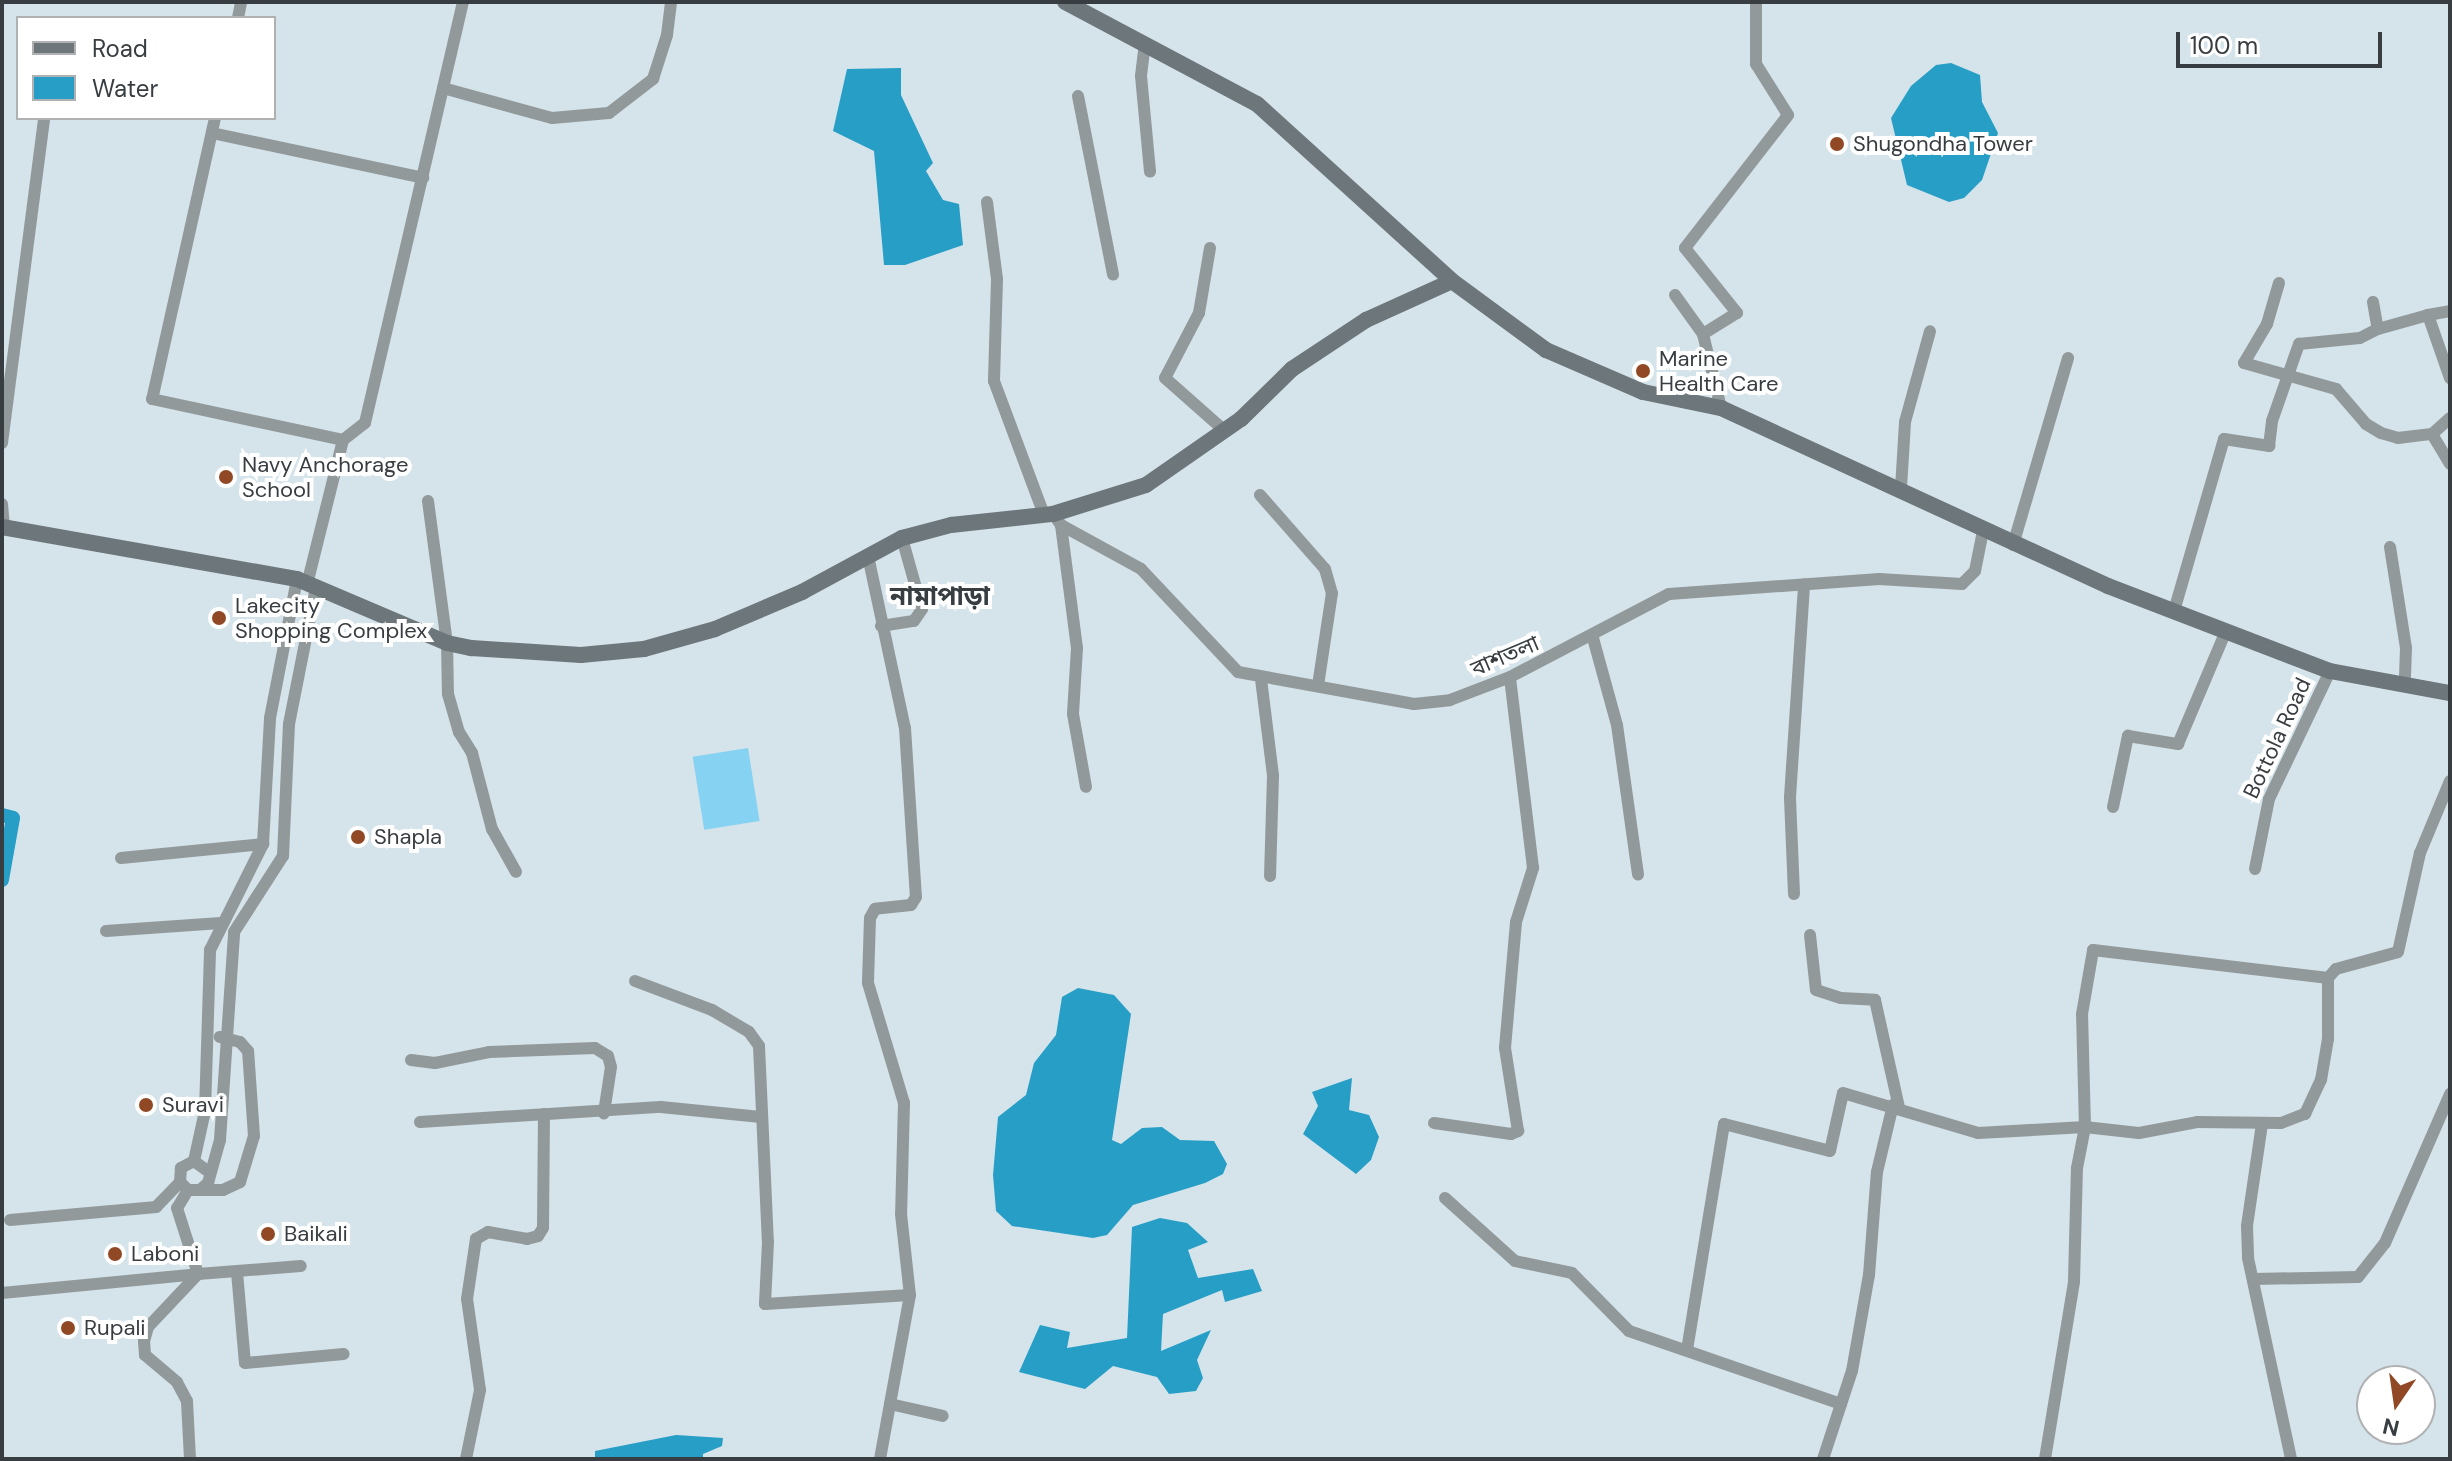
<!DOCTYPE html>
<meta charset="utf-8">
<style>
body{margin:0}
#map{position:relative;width:2452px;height:1461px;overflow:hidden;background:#d5e3ea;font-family:"DM Sans","Noto Sans Bengali",sans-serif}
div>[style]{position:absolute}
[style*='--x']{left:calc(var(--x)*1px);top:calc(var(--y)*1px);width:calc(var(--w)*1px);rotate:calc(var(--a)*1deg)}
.green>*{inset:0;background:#85d2f2;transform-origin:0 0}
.water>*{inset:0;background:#269ec6}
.canal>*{height:14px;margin:-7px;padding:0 7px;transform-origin:7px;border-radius:7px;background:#269ec6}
.street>*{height:12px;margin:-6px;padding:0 6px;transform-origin:6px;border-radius:6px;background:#92999b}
.secondary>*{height:16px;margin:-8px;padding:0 8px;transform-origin:8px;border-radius:8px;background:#6d767a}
.dots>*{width:22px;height:22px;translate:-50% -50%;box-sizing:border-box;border:4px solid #fff;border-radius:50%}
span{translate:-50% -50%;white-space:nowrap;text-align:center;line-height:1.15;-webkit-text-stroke:8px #fff;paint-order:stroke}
.poi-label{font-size:22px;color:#373d40}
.left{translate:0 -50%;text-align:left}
.street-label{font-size:22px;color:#373d40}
.quarter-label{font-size:26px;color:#373d40;font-weight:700}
.frame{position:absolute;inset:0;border:4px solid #373d40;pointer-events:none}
.legend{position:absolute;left:16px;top:16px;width:260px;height:104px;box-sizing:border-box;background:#fff;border:2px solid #afb1b3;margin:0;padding:10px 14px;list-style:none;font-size:24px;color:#373d40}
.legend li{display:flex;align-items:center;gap:16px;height:40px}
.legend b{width:40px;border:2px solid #afb1b3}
.north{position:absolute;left:2356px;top:1365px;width:80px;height:80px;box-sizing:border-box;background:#fff;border:2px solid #afb1b3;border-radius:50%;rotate:193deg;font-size:22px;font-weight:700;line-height:32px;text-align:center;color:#373d40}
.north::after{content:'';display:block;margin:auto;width:28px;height:36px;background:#904924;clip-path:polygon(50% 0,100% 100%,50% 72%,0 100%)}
.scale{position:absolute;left:2176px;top:32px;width:206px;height:36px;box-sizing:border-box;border:4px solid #373d40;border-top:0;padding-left:10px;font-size:24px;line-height:28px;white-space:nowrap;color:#373d40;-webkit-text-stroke:6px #fff;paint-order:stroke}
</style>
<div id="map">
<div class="green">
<div style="left:748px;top:748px;width:74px;height:56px;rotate:81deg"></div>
</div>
<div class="water">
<div style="clip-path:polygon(1951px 63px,1980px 75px,1982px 102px,1998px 133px,1982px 180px,1964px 198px,1949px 202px,1907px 185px,1891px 118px,1911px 86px,1936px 65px)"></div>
<div style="clip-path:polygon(901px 68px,901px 95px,933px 163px,926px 171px,943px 200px,959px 204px,963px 245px,905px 265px,884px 265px,874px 151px,833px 131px,847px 69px)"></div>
<div style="clip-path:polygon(1078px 988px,1114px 995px,1131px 1014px,1112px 1140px,1121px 1144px,1142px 1128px,1162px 1127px,1180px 1140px,1214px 1141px,1227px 1164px,1223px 1174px,1205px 1183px,1133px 1205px,1107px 1235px,1093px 1238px,1012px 1226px,996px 1211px,993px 1175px,998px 1117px,1026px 1095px,1034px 1063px,1056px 1035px,1062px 997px)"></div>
<div style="clip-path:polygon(1352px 1078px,1349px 1110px,1369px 1115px,1379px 1137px,1371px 1160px,1356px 1174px,1303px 1134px,1318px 1106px,1312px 1092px)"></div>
<div style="clip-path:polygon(1160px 1218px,1187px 1223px,1208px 1242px,1188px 1250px,1198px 1278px,1253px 1269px,1262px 1291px,1225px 1302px,1222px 1290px,1163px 1314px,1161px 1351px,1211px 1330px,1197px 1360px,1203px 1378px,1196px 1391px,1169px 1394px,1157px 1377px,1113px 1366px,1085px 1389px,1019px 1372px,1040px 1325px,1070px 1332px,1067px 1348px,1127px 1338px,1132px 1227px)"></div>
<div style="clip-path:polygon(676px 1435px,723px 1438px,722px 1446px,703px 1454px,703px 1459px,595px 1459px,595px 1451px)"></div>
</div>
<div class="canal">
<div style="--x:2;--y:815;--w:11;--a:15"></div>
<div style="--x:13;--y:818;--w:63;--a:100.1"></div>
</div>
<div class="street">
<div style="--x:238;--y:18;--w:16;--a:-79"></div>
<div style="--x:1145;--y:43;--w:33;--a:97"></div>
<div style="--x:1141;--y:76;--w:96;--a:84.6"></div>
<div style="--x:443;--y:88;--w:113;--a:15.4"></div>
<div style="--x:552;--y:118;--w:57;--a:-5"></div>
<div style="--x:609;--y:113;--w:56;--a:-37.7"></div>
<div style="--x:653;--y:79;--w:46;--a:-72.3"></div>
<div style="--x:667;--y:35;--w:33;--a:-83"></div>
<div style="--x:1078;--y:96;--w:182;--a:78.9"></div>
<div style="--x:215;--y:118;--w:288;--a:102.6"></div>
<div style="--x:152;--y:399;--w:195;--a:12.1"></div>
<div style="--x:343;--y:440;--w:148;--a:104"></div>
<div style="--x:212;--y:133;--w:216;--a:12"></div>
<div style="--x:987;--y:202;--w:78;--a:82.6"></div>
<div style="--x:997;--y:279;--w:102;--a:91.7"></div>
<div style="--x:994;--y:381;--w:143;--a:69.5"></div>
<div style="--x:1210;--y:248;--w:66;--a:99.6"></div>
<div style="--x:1199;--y:313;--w:73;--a:117.6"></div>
<div style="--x:1165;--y:378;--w:80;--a:41.5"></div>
<div style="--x:2279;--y:283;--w:43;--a:106.3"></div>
<div style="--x:2267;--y:324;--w:45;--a:120.5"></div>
<div style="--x:2244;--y:363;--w:96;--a:15.8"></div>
<div style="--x:2336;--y:389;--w:46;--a:49.4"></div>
<div style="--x:2366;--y:424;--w:17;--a:31"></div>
<div style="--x:2381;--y:433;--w:18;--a:16"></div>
<div style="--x:2398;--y:438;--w:34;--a:-7"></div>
<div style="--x:1675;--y:295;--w:48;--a:54.3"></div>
<div style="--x:2373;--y:302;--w:27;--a:80"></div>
<div style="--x:2378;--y:329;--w:52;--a:-15.6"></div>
<div style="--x:2428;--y:315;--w:67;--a:70.8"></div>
<div style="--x:2428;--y:315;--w:22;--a:-10"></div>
<div style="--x:1721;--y:408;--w:76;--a:-103.7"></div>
<div style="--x:1703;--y:334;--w:40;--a:-32"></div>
<div style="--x:1737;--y:313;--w:83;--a:-128.7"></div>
<div style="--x:1685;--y:248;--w:168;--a:-52.2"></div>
<div style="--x:1788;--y:115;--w:60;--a:-122.1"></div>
<div style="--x:1756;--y:64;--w:62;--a:-90"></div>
<div style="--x:2450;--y:418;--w:24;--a:138"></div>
<div style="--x:2432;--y:434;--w:35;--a:59"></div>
<div style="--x:343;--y:440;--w:28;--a:-38"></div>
<div style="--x:365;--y:423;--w:432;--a:-76.9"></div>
<div style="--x:2;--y:443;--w:328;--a:-82.6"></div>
<div style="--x:1901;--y:488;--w:66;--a:-86.5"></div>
<div style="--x:1905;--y:422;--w:94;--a:-74.6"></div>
<div style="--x:1260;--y:495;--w:98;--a:48.7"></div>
<div style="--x:1325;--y:569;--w:25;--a:74"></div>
<div style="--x:1332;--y:593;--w:94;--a:98.6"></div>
<div style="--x:428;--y:501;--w:143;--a:82.4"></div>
<div style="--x:447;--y:643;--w:51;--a:88.9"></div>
<div style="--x:448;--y:694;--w:40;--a:74"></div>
<div style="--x:459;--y:732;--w:25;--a:58"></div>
<div style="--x:472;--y:753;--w:79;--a:75.3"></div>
<div style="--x:492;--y:829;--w:49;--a:60.8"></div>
<div style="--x:2;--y:504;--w:23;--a:85"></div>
<div style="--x:1053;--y:514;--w:14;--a:54"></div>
<div style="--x:1061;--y:525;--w:91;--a:28.8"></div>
<div style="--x:1141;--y:569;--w:141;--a:46.7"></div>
<div style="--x:1238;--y:672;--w:179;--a:10.3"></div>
<div style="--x:1414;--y:704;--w:36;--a:-6"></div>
<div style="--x:1450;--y:700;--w:64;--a:-21"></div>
<div style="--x:1510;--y:677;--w:179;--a:-27.6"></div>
<div style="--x:1669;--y:594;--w:211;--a:-4.1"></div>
<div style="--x:1879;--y:579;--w:83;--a:3.4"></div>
<div style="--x:1962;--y:584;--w:18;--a:-45"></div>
<div style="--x:1975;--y:571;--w:41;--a:-78.7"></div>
<div style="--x:1061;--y:525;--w:124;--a:82.6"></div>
<div style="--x:1077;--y:648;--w:66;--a:93.5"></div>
<div style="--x:1073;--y:714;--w:74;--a:79.9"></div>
<div style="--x:2013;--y:545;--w:195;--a:-73.6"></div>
<div style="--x:2390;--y:547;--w:102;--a:81"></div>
<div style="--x:2406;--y:648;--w:35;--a:92"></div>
<div style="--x:868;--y:556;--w:176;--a:77.9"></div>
<div style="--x:905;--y:728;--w:169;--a:86.3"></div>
<div style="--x:916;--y:897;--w:9;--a:122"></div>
<div style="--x:911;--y:905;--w:36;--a:174"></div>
<div style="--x:875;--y:909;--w:10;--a:119"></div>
<div style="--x:870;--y:918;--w:65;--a:91.8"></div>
<div style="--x:868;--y:983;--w:125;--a:73.3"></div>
<div style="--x:904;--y:1103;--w:111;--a:91.5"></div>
<div style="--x:901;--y:1214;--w:81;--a:83.7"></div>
<div style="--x:910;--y:1295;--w:111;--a:100.4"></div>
<div style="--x:890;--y:1404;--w:54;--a:12.8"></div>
<div style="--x:2174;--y:611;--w:179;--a:-73.8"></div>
<div style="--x:2224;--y:439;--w:46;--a:8.8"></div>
<div style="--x:2269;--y:446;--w:25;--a:-83"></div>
<div style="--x:2272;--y:421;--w:82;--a:-70.7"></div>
<div style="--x:2299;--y:344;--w:61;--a:-5.6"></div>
<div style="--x:2360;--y:338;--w:20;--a:-27"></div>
<div style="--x:881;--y:626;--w:33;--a:-9"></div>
<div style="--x:914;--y:621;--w:14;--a:-56"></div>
<div style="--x:922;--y:609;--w:74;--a:-105.7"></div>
<div style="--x:1593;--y:638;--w:90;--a:74.6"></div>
<div style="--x:1617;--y:725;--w:151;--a:82"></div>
<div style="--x:1261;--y:679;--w:98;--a:82.9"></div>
<div style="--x:1273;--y:776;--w:100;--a:91.7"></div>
<div style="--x:2113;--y:807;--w:73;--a:-78.1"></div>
<div style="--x:2128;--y:736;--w:51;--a:9.1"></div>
<div style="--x:2178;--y:744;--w:123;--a:-67"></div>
<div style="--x:121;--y:858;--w:143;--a:-5.6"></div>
<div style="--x:2255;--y:869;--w:71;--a:-78.7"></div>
<div style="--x:2269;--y:799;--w:142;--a:-64.5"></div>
<div style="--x:1794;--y:894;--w:97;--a:-92.4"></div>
<div style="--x:1790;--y:797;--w:213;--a:-86.2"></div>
<div style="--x:106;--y:931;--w:115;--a:-4"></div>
<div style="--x:1810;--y:935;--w:55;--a:83.8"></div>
<div style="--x:1816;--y:990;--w:26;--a:18"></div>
<div style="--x:1841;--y:998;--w:34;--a:3"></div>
<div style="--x:1875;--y:1000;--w:110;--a:77.4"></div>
<div style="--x:635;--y:981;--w:82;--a:20.6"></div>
<div style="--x:712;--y:1010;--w:43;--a:30.7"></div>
<div style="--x:749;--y:1032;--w:17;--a:54"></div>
<div style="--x:759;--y:1046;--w:196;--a:87.4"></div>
<div style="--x:768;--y:1242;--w:62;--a:92.8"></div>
<div style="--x:765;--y:1304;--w:145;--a:-3.6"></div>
<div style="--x:411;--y:1060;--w:24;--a:7"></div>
<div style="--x:435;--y:1063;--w:55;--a:-11.5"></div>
<div style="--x:489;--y:1052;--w:106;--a:-2.2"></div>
<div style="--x:595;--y:1048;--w:15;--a:32"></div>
<div style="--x:608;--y:1056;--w:11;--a:75"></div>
<div style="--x:611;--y:1067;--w:47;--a:98.7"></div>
<div style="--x:420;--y:1122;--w:241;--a:-3.6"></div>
<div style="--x:661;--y:1107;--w:100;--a:5.7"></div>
<div style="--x:1434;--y:1123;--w:78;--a:8.1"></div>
<div style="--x:1511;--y:1134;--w:8;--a:-23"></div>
<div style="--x:1518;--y:1131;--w:84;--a:-98.9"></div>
<div style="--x:1505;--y:1048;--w:126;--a:-85"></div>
<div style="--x:1516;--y:922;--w:57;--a:-72.5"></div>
<div style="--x:1533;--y:868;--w:192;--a:-96.9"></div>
<div style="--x:2262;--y:1124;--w:103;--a:98.4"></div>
<div style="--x:2247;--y:1226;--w:32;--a:88"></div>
<div style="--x:2248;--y:1258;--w:206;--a:77.9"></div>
<div style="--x:194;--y:1161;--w:51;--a:-77.6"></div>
<div style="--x:205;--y:1111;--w:161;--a:-88.2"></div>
<div style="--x:210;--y:950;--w:119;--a:-63.4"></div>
<div style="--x:263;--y:844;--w:126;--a:-86.8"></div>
<div style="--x:270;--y:718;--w:142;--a:-79"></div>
<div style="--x:209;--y:1172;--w:19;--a:-144"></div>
<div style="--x:194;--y:1161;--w:15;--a:152"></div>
<div style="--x:181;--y:1168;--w:14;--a:94"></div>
<div style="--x:180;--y:1182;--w:11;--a:45"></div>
<div style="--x:188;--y:1190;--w:12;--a:0"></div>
<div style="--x:200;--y:1190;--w:11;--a:-41"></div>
<div style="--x:208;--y:1183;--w:45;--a:-74.4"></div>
<div style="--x:220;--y:1140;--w:208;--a:-86.1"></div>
<div style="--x:234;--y:932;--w:90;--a:-57.2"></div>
<div style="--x:283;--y:856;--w:132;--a:-87.4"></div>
<div style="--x:289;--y:724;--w:139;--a:-78.8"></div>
<div style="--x:188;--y:1190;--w:21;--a:121"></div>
<div style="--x:177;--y:1208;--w:69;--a:72.3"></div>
<div style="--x:198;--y:1274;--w:103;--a:-4.4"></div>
<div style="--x:200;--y:1190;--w:23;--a:0"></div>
<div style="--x:223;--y:1190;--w:19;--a:-25"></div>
<div style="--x:240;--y:1182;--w:48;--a:-73.1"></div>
<div style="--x:254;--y:1136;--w:85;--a:-94"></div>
<div style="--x:248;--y:1051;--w:12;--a:-132"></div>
<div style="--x:240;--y:1042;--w:21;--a:-166"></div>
<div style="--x:1445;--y:1198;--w:94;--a:42"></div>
<div style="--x:1515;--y:1261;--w:58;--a:11.9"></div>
<div style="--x:1572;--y:1273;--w:81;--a:45.5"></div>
<div style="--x:1629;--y:1331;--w:224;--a:19"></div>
<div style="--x:10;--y:1220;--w:147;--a:-5.1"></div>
<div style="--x:156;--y:1207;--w:35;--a:-46"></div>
<div style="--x:237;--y:1272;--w:91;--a:85"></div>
<div style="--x:245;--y:1363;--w:99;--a:-5.2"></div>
<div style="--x:2254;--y:1279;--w:104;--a:-1.1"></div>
<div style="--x:2358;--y:1277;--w:43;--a:-51.5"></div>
<div style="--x:2385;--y:1243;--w:163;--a:-66.4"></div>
<div style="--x:2;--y:1293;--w:197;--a:-5.5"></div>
<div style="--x:1687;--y:1350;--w:229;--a:-80.7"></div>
<div style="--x:1724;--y:1124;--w:109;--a:14.3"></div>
<div style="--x:1830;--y:1151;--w:59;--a:-77.4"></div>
<div style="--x:1843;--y:1093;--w:141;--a:16.5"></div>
<div style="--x:1978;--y:1133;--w:107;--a:-3.2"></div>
<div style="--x:2085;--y:1127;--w:54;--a:6.3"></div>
<div style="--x:2139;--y:1133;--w:59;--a:-10.7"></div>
<div style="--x:2197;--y:1122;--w:84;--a:0.7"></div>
<div style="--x:2281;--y:1123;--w:26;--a:-21"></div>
<div style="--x:2305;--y:1114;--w:38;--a:-65"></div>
<div style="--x:2321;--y:1080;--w:42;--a:-80.3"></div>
<div style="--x:2328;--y:1039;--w:61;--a:-90"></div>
<div style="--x:2328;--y:978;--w:12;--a:-48"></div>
<div style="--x:2336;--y:969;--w:64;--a:-15.3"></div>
<div style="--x:2398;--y:952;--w:101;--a:-77.5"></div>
<div style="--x:2420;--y:853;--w:78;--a:-67.4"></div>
<div style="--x:190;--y:1459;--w:58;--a:-93"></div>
<div style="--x:187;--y:1401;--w:21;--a:-118"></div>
<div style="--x:177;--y:1382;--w:42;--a:-139.8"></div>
<div style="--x:145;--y:1355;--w:14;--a:-94"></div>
<div style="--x:144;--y:1341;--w:15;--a:-74"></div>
<div style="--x:148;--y:1327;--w:73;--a:-46.7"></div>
<div style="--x:466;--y:1459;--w:70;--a:-78.5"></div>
<div style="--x:480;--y:1390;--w:92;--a:-98.1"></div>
<div style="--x:467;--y:1299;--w:61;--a:-81.5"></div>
<div style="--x:476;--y:1239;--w:14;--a:-30"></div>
<div style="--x:488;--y:1232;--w:40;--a:10"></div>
<div style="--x:527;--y:1239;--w:11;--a:-15"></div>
<div style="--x:538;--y:1236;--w:9;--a:-58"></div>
<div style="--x:543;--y:1228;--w:114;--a:-89.5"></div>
<div style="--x:880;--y:1459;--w:56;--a:-79.7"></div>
<div style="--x:1823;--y:1459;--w:93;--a:-71.8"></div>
<div style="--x:1852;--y:1371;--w:97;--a:-80"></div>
<div style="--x:1869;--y:1275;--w:103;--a:-85.6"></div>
<div style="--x:1877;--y:1172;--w:69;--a:-76.6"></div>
<div style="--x:2045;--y:1459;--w:180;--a:-80.7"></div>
<div style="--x:2074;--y:1281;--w:113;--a:-88.5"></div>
<div style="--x:2077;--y:1168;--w:42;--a:-79"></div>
<div style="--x:2085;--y:1127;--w:113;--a:-91.5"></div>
<div style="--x:2082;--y:1014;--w:65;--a:-80.2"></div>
<div style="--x:2093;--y:950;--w:237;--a:6.8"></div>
</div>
<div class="secondary">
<div style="--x:1065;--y:2;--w:217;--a:28"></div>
<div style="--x:1257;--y:104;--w:263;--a:42.2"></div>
<div style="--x:2;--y:527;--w:300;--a:10"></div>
<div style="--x:297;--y:579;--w:163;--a:23.1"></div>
<div style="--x:447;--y:643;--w:25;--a:12"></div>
<div style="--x:471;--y:648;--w:110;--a:3.6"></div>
<div style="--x:581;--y:655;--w:63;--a:-5.4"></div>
<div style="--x:644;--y:649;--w:74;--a:-15.7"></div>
<div style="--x:715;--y:629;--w:95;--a:-23"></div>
<div style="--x:802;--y:592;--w:114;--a:-28.4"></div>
<div style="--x:902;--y:538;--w:51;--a:-14.9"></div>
<div style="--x:951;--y:525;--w:103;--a:-6.2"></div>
<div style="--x:1053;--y:514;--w:97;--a:-17.3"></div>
<div style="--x:1146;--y:485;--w:116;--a:-34.8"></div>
<div style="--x:1241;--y:419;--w:71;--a:-44.4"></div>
<div style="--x:1292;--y:369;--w:89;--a:-33.5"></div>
<div style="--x:1366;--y:320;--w:94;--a:-24.4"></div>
<div style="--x:1452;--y:281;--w:117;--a:36.3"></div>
<div style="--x:1546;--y:350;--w:106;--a:23.4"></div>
<div style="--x:1643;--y:392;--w:80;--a:11.6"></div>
<div style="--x:1721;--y:408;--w:426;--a:24.7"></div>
<div style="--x:2108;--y:586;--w:238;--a:21"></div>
<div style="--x:2330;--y:671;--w:122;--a:10.4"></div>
</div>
<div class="dots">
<div style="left:1837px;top:144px;background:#904924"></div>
<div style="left:1643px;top:371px;background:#904924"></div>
<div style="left:226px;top:477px;background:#904924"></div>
<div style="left:219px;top:618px;background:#904924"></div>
<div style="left:358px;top:837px;background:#904924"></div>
<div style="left:146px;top:1105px;background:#904924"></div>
<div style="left:268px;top:1234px;background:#904924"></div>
<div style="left:115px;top:1254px;background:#904924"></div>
<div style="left:68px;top:1328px;background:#904924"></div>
</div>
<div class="poi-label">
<span class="left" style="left:1853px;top:144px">Shugondha Tower</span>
<span class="left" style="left:1659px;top:371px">Marine<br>Health Care</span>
<span class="left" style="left:242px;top:477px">Navy Anchorage<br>School</span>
<span class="left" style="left:235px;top:618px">Lakecity<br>Shopping Complex</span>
<span class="left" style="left:374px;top:837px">Shapla</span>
<span class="left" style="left:162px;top:1105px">Suravi</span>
<span class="left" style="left:284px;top:1234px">Baikali</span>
<span class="left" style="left:131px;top:1254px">Laboni</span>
<span class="left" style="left:84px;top:1328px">Rupali</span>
</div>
<div class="street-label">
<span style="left:1505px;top:656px;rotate:-23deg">বাশতলা</span>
<span style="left:2277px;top:738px;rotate:-65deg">Bottola Road</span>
</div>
<div class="quarter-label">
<span style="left:940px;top:597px">নামাপাড়া</span>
</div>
<div class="frame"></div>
<ul class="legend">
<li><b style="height:10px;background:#6d767a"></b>Road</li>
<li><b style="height:22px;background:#269ec6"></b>Water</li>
</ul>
<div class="north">N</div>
<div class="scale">100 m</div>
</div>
